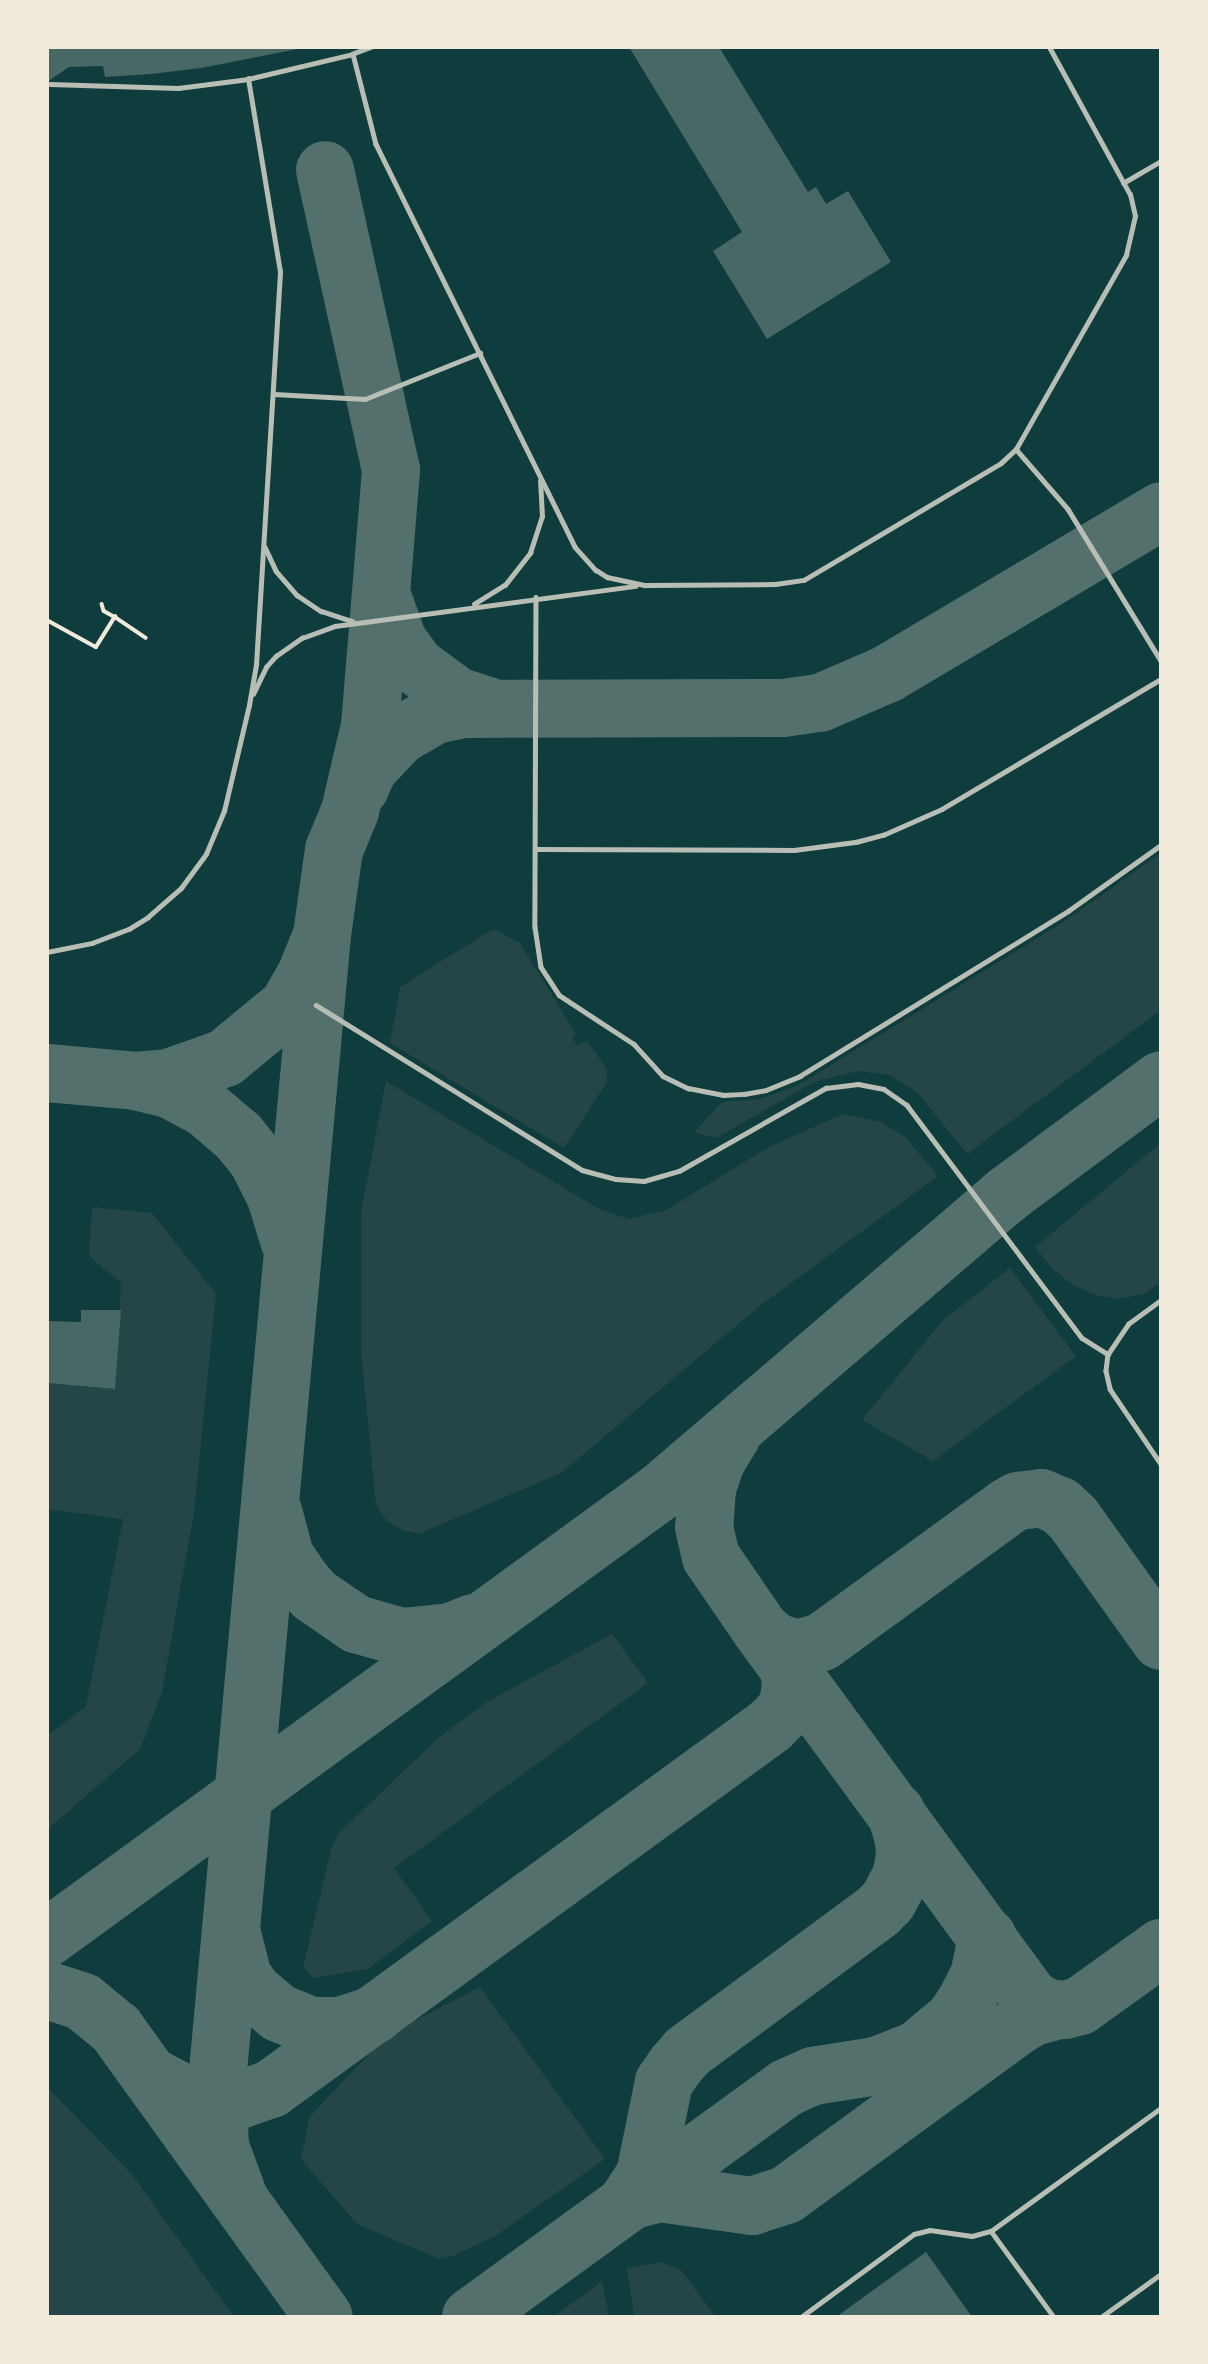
<!DOCTYPE html>
<style>
body{margin:0}
#map{position:relative;width:1208px;height:2364px;overflow:hidden;background:#0f3d3e;font-family:"PT Sans",sans-serif}
div>[style]{position:absolute}
[style*='--x']{left:calc(var(--x)*1px);top:calc(var(--y)*1px);width:calc(var(--w)*1px);rotate:calc(var(--a)*1deg)}
.green>*{inset:0;background:#244646}
.taxiway>*{height:58px;margin:-29px;padding:0 29px;transform-origin:29px;border-radius:29px;background:#53706d}
.building>*{inset:0;background:#486865}
.path>*{height:3.5px;margin:-1.75px;padding:0 1.75px;transform-origin:1.75px;border-radius:1.75px;background:#f1e9da}
.service>*{height:4.5px;margin:-2.25px;padding:0 2.25px;transform-origin:2.25px;border-radius:2.25px;background:#b8beb3}
span{translate:-50% -50%;white-space:nowrap;text-align:center;line-height:1.15;-webkit-text-stroke:7px #f1e9da;paint-order:stroke}
.frame{position:absolute;inset:0;border:49px solid #f1e9da;pointer-events:none}
</style>
<div id="map">
<div class="green">
<div style="clip-path:polygon(1161px 853px,1161px 1010px,967px 1154px,917px 1092px,890px 1075px,858px 1071px,814px 1082px,716px 1138px,694px 1132px,722px 1102px,759px 1099px,797px 1086px,1065px 921px)"></div>
<div style="clip-path:polygon(493px 929px,520px 943px,576px 1034px,572px 1038px,578px 1046px,587px 1041px,607px 1069px,607px 1082px,564px 1148px,390px 1043px,400px 987px)"></div>
<div style="clip-path:polygon(386px 1081px,599px 1209px,629px 1219px,666px 1210px,769px 1147px,843px 1114px,881px 1122px,904px 1136px,938px 1176px,761px 1305px,561px 1473px,419px 1534px,402px 1530px,387px 1521px,376px 1505px,361px 1352px,361px 1213px)"></div>
<div style="clip-path:polygon(1161px 1143px,1161px 1282px,1145px 1293px,1119px 1299px,1096px 1295px,1073px 1285px,1054px 1270px,1035px 1247px)"></div>
<div style="clip-path:polygon(92px 1207px,152px 1213px,216px 1294px,194px 1512px,162px 1692px,140px 1749px,47px 1830px,47px 1736px,86px 1706px,123px 1519px,47px 1509px,47px 1383px,115px 1389px,121px 1283px,89px 1256px)"></div>
<div style="clip-path:polygon(1010px 1268px,1076px 1356px,933px 1461px,862px 1420px,943px 1320px)"></div>
<div style="clip-path:polygon(612px 1634px,648px 1683px,394px 1868px,432px 1921px,368px 1969px,314px 1978px,303px 1967px,332px 1846px,340px 1832px,438px 1738px,487px 1702px)"></div>
<div style="clip-path:polygon(480px 1987px,605px 2159px,495px 2236px,453px 2256px,440px 2259px,357px 2224px,301px 2159px,310px 2116px,373px 2050px,408px 2024px)"></div>
<div style="clip-path:polygon(47px 2087px,131px 2173px,234px 2317px,47px 2317px)"></div>
<div style="clip-path:polygon(660px 2262px,681px 2270px,716px 2317px,634px 2317px,627px 2268px)"></div>
<div style="clip-path:polygon(602px 2281px,609px 2317px,554px 2317px,556px 2315px)"></div>
</div>
<div class="taxiway">
<div style="--x:382;--y:596;--w:48;--a:70.4"></div>
<div style="--x:398;--y:641;--w:31;--a:54"></div>
<div style="--x:416;--y:666;--w:51;--a:36.2"></div>
<div style="--x:457;--y:696;--w:35;--a:18"></div>
<div style="--x:360;--y:788;--w:21;--a:-67"></div>
<div style="--x:368;--y:769;--w:45;--a:-46.8"></div>
<div style="--x:399;--y:736;--w:42;--a:-30.3"></div>
<div style="--x:435;--y:715;--w:30;--a:-12"></div>
<div style="--x:464;--y:709;--w:319;--a:-0.2"></div>
<div style="--x:783;--y:708;--w:37;--a:-8"></div>
<div style="--x:820;--y:703;--w:73;--a:-23.4"></div>
<div style="--x:887;--y:674;--w:319;--a:-30.7"></div>
<div style="--x:47;--y:1073;--w:89;--a:5.1"></div>
<div style="--x:136;--y:1081;--w:36;--a:14"></div>
<div style="--x:171;--y:1090;--w:38;--a:28"></div>
<div style="--x:205;--y:1108;--w:43;--a:40.3"></div>
<div style="--x:238;--y:1136;--w:32;--a:51"></div>
<div style="--x:258;--y:1161;--w:40;--a:63.4"></div>
<div style="--x:276;--y:1197;--w:45;--a:73.2"></div>
<div style="--x:136;--y:1081;--w:32;--a:-5"></div>
<div style="--x:168;--y:1078;--w:60;--a:-19.3"></div>
<div style="--x:225;--y:1058;--w:82;--a:-39.5"></div>
<div style="--x:288;--y:1006;--w:34;--a:-60"></div>
<div style="--x:305;--y:977;--w:45;--a:-68"></div>
<div style="--x:322;--y:935;--w:86;--a:-82"></div>
<div style="--x:334;--y:850;--w:42;--a:-67.7"></div>
<div style="--x:350;--y:811;--w:87;--a:-76.8"></div>
<div style="--x:370;--y:726;--w:257;--a:-85.3"></div>
<div style="--x:391;--y:470;--w:307;--a:-102.4"></div>
<div style="--x:732;--y:1435;--w:31;--a:121"></div>
<div style="--x:716;--y:1462;--w:28;--a:109"></div>
<div style="--x:707;--y:1488;--w:39;--a:94"></div>
<div style="--x:704;--y:1527;--w:31;--a:77"></div>
<div style="--x:711;--y:1557;--w:88;--a:55.6"></div>
<div style="--x:761;--y:1630;--w:456;--a:53.8"></div>
<div style="--x:1030;--y:1998;--w:20;--a:30"></div>
<div style="--x:1047;--y:2008;--w:18;--a:6"></div>
<div style="--x:1065;--y:2010;--w:16;--a:-15"></div>
<div style="--x:1080;--y:2006;--w:100;--a:-35.6"></div>
<div style="--x:273;--y:1511;--w:47;--a:75.1"></div>
<div style="--x:285;--y:1556;--w:29;--a:56"></div>
<div style="--x:301;--y:1580;--w:20;--a:49"></div>
<div style="--x:314;--y:1595;--w:51;--a:34.6"></div>
<div style="--x:356;--y:1624;--w:48;--a:15.8"></div>
<div style="--x:402;--y:1637;--w:49;--a:-5.8"></div>
<div style="--x:451;--y:1632;--w:24;--a:-22"></div>
<div style="--x:761;--y:1630;--w:19;--a:39"></div>
<div style="--x:776;--y:1642;--w:21;--a:19"></div>
<div style="--x:796;--y:1649;--w:27;--a:-15"></div>
<div style="--x:822;--y:1642;--w:229;--a:-36.1"></div>
<div style="--x:1007;--y:1507;--w:13;--a:-29"></div>
<div style="--x:1018;--y:1501;--w:23;--a:-7"></div>
<div style="--x:1041;--y:1498;--w:21;--a:23"></div>
<div style="--x:1060;--y:1506;--w:18;--a:43"></div>
<div style="--x:1073;--y:1518;--w:151;--a:54.4"></div>
<div style="--x:232;--y:1934;--w:44;--a:75.7"></div>
<div style="--x:243;--y:1977;--w:19;--a:54"></div>
<div style="--x:254;--y:1992;--w:33;--a:40"></div>
<div style="--x:279;--y:2013;--w:35;--a:22"></div>
<div style="--x:311;--y:2026;--w:29;--a:0"></div>
<div style="--x:340;--y:2026;--w:36;--a:-18"></div>
<div style="--x:47;--y:1938;--w:758;--a:-36.04"></div>
<div style="--x:660;--y:1492;--w:455;--a:-40.6"></div>
<div style="--x:1005;--y:1196;--w:194;--a:-36.6"></div>
<div style="--x:47;--y:1990;--w:38;--a:18"></div>
<div style="--x:83;--y:2002;--w:43;--a:39.3"></div>
<div style="--x:116;--y:2029;--w:355;--a:54.2"></div>
<div style="--x:151;--y:2076;--w:36;--a:28"></div>
<div style="--x:183;--y:2093;--w:39;--a:12"></div>
<div style="--x:221;--y:2101;--w:21;--a:-5"></div>
<div style="--x:242;--y:2099;--w:31;--a:-19"></div>
<div style="--x:271;--y:2089;--w:617;--a:-36.03"></div>
<div style="--x:770;--y:1726;--w:20;--a:-45"></div>
<div style="--x:784;--y:1712;--w:13;--a:-67"></div>
<div style="--x:789;--y:1700;--w:20;--a:-84"></div>
<div style="--x:791;--y:1680;--w:14;--a:-102"></div>
<div style="--x:240;--y:2201;--w:59;--a:-110"></div>
<div style="--x:220;--y:2146;--w:64;--a:-92.7"></div>
<div style="--x:217;--y:2082;--w:1152;--a:-84.77"></div>
<div style="--x:628;--y:2201;--w:31;--a:-57"></div>
<div style="--x:645;--y:2175;--w:95;--a:-78.5"></div>
<div style="--x:664;--y:2082;--w:19;--a:-55"></div>
<div style="--x:675;--y:2066;--w:18;--a:-49"></div>
<div style="--x:687;--y:2052;--w:237;--a:-36.4"></div>
<div style="--x:878;--y:1911;--w:14;--a:-45"></div>
<div style="--x:888;--y:1901;--w:27;--a:-62"></div>
<div style="--x:901;--y:1877;--w:20;--a:-79"></div>
<div style="--x:905;--y:1857;--w:17;--a:-93"></div>
<div style="--x:904;--y:1840;--w:29;--a:-106"></div>
<div style="--x:628;--y:2201;--w:32;--a:-14"></div>
<div style="--x:659;--y:2193;--w:94;--a:8"></div>
<div style="--x:752;--y:2206;--w:36;--a:-18"></div>
<div style="--x:786;--y:2195;--w:287;--a:-36.1"></div>
<div style="--x:1018;--y:2026;--w:17;--a:-31"></div>
<div style="--x:1033;--y:2017;--w:27;--a:-15"></div>
<div style="--x:471;--y:2317;--w:389;--a:-36"></div>
<div style="--x:786;--y:2088;--w:30;--a:-24"></div>
<div style="--x:813;--y:2076;--w:64;--a:-9"></div>
<div style="--x:876;--y:2066;--w:44;--a:-21.3"></div>
<div style="--x:917;--y:2050;--w:48;--a:-40"></div>
<div style="--x:954;--y:2019;--w:22;--a:-56"></div>
<div style="--x:966;--y:2001;--w:28;--a:-63"></div>
<div style="--x:979;--y:1976;--w:40;--a:-78"></div>
</div>
<div class="building">
<div style="clip-path:polygon(47px 47px,303px 47px,303px 48px,201px 68px,151px 74px,105px 77px,103px 66px,69px 67px,47px 82px)"></div>
<div style="clip-path:polygon(629px 47px,719px 47px,808px 192px,816px 187px,826px 204px,848px 191px,891px 262px,767px 339px,713px 251px,742px 232px)"></div>
<div style="clip-path:polygon(81px 1310px,121px 1310px,115px 1389px,47px 1383px,47px 1321px,81px 1322px)"></div>
<div style="clip-path:polygon(926px 2252px,972px 2317px,836px 2317px)"></div>
</div>
<div class="path">
<div style="--x:102;--y:604;--w:7;--a:74"></div>
<div style="--x:104;--y:611;--w:13;--a:29"></div>
<div style="--x:47;--y:620;--w:56;--a:28.9"></div>
<div style="--x:96;--y:647;--w:36;--a:-58"></div>
<div style="--x:115;--y:617;--w:37;--a:34"></div>
</div>
<div class="service">
<div style="--x:372;--y:47;--w:20;--a:160"></div>
<div style="--x:353;--y:54;--w:93;--a:75.7"></div>
<div style="--x:376;--y:144;--w:449;--a:63.7"></div>
<div style="--x:575;--y:547;--w:31;--a:48"></div>
<div style="--x:596;--y:570;--w:13;--a:32"></div>
<div style="--x:607;--y:577;--w:39;--a:12"></div>
<div style="--x:645;--y:585;--w:130;--a:-0.4"></div>
<div style="--x:775;--y:584;--w:29;--a:-8"></div>
<div style="--x:804;--y:580;--w:229;--a:-30.7"></div>
<div style="--x:1001;--y:463;--w:21;--a:-43"></div>
<div style="--x:1016;--y:449;--w:223;--a:-60.4"></div>
<div style="--x:1126;--y:255;--w:40;--a:-77"></div>
<div style="--x:1135;--y:216;--w:22;--a:-103"></div>
<div style="--x:1130;--y:195;--w:169;--a:-118.7"></div>
<div style="--x:50;--y:84;--w:128;--a:1.8"></div>
<div style="--x:178;--y:88;--w:71;--a:-7.3"></div>
<div style="--x:248;--y:79;--w:108;--a:-13.4"></div>
<div style="--x:1123;--y:183;--w:44;--a:-30.1"></div>
<div style="--x:274;--y:394;--w:91;--a:3.1"></div>
<div style="--x:365;--y:399;--w:124;--a:-21.8"></div>
<div style="--x:1016;--y:449;--w:79;--a:49.1"></div>
<div style="--x:1068;--y:509;--w:178;--a:58.5"></div>
<div style="--x:265;--y:547;--w:26;--a:65"></div>
<div style="--x:276;--y:571;--w:32;--a:49"></div>
<div style="--x:297;--y:595;--w:29;--a:34"></div>
<div style="--x:321;--y:611;--w:33;--a:18"></div>
<div style="--x:536;--y:597;--w:330;--a:90.2"></div>
<div style="--x:535;--y:927;--w:40;--a:81.5"></div>
<div style="--x:541;--y:967;--w:33;--a:57"></div>
<div style="--x:559;--y:995;--w:90;--a:33.2"></div>
<div style="--x:634;--y:1044;--w:43;--a:47.8"></div>
<div style="--x:663;--y:1076;--w:28;--a:26"></div>
<div style="--x:688;--y:1088;--w:36;--a:11"></div>
<div style="--x:723;--y:1095;--w:21;--a:-3"></div>
<div style="--x:744;--y:1094;--w:22;--a:-10"></div>
<div style="--x:766;--y:1090;--w:37;--a:-22"></div>
<div style="--x:800;--y:1076;--w:315;--a:-31.6"></div>
<div style="--x:1068;--y:911;--w:114;--a:-35.4"></div>
<div style="--x:474;--y:604;--w:36;--a:-32"></div>
<div style="--x:505;--y:585;--w:41;--a:-52"></div>
<div style="--x:530;--y:553;--w:38;--a:-72"></div>
<div style="--x:542;--y:517;--w:36;--a:-93"></div>
<div style="--x:253;--y:694;--w:30;--a:-64"></div>
<div style="--x:266;--y:667;--w:15;--a:-48"></div>
<div style="--x:276;--y:656;--w:32;--a:-35"></div>
<div style="--x:302;--y:638;--w:35;--a:-20"></div>
<div style="--x:335;--y:626;--w:303;--a:-7.6"></div>
<div style="--x:535;--y:849;--w:259;--a:0.2"></div>
<div style="--x:794;--y:850;--w:63;--a:-7.4"></div>
<div style="--x:856;--y:842;--w:28;--a:-15"></div>
<div style="--x:883;--y:835;--w:64;--a:-23.8"></div>
<div style="--x:942;--y:809;--w:255;--a:-30.7"></div>
<div style="--x:47;--y:952;--w:46;--a:-11.3"></div>
<div style="--x:92;--y:943;--w:40;--a:-21"></div>
<div style="--x:129;--y:929;--w:22;--a:-32"></div>
<div style="--x:148;--y:917;--w:44;--a:-41.3"></div>
<div style="--x:181;--y:888;--w:42;--a:-53.7"></div>
<div style="--x:206;--y:854;--w:47;--a:-67.3"></div>
<div style="--x:224;--y:811;--w:109;--a:-76.7"></div>
<div style="--x:249;--y:705;--w:41;--a:-80.1"></div>
<div style="--x:256;--y:665;--w:394;--a:-86.5"></div>
<div style="--x:280;--y:272;--w:196;--a:-99.4"></div>
<div style="--x:316;--y:1005;--w:313;--a:31.8"></div>
<div style="--x:582;--y:1170;--w:35;--a:15"></div>
<div style="--x:616;--y:1179;--w:28;--a:4"></div>
<div style="--x:644;--y:1181;--w:36;--a:-16"></div>
<div style="--x:679;--y:1171;--w:169;--a:-29.5"></div>
<div style="--x:826;--y:1088;--w:32;--a:-7"></div>
<div style="--x:858;--y:1084;--w:26;--a:11"></div>
<div style="--x:884;--y:1089;--w:28;--a:35"></div>
<div style="--x:907;--y:1105;--w:291;--a:53.1"></div>
<div style="--x:1082;--y:1338;--w:31;--a:32"></div>
<div style="--x:1108;--y:1354;--w:17;--a:97"></div>
<div style="--x:1106;--y:1371;--w:18;--a:77"></div>
<div style="--x:1110;--y:1389;--w:91;--a:55.8"></div>
<div style="--x:1108;--y:1354;--w:36;--a:-56"></div>
<div style="--x:1128;--y:1324;--w:41;--a:-36"></div>
<div style="--x:991;--y:2231;--w:107;--a:53.8"></div>
<div style="--x:801;--y:2317;--w:140;--a:-36.3"></div>
<div style="--x:914;--y:2234;--w:16;--a:-14"></div>
<div style="--x:930;--y:2230;--w:42;--a:8.1"></div>
<div style="--x:972;--y:2236;--w:20;--a:-15"></div>
<div style="--x:991;--y:2231;--w:210;--a:-35.9"></div>
<div style="--x:1101;--y:2317;--w:74;--a:-35.6"></div>
</div>
<div class="frame"></div>
</div>
